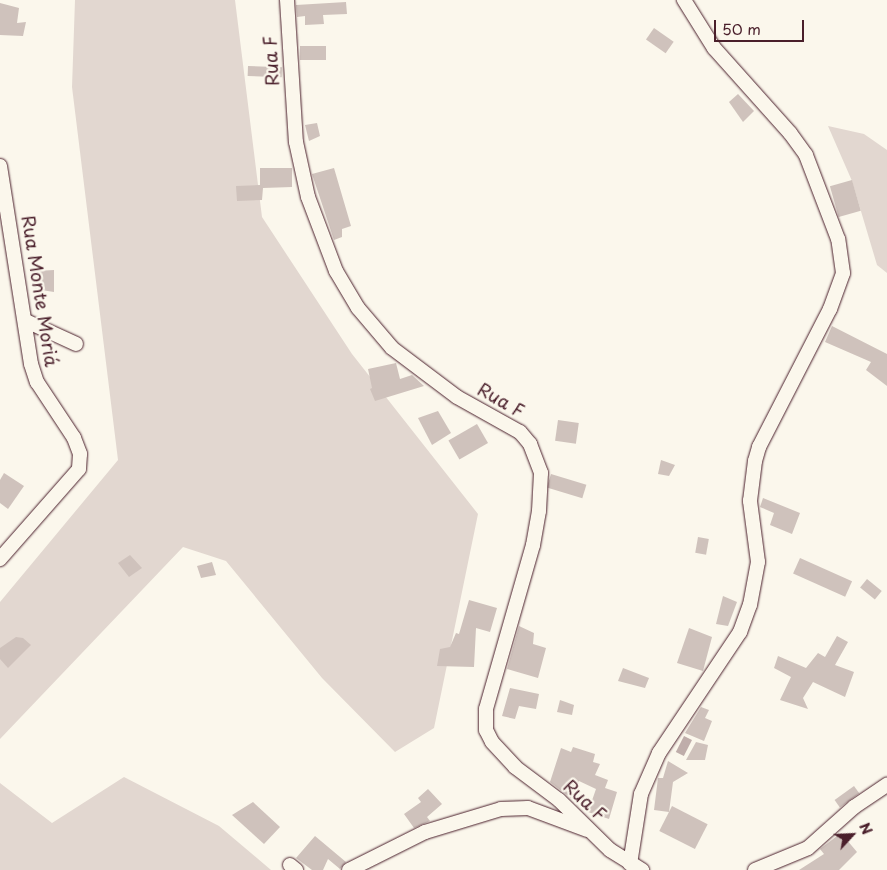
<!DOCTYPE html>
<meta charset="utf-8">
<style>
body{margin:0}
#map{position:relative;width:887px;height:870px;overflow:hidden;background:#fbf7ec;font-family:"Playpen Sans",sans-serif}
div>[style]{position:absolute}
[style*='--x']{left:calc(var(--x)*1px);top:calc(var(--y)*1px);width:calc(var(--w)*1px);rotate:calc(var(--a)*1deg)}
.green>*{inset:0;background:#e2d7d0}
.water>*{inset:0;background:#bfadaa;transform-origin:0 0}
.building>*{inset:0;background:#cfc2bc;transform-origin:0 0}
.roads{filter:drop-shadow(0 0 1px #4a1f2b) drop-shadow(0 0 1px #4a1f2b)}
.street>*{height:14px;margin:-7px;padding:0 7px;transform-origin:7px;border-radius:7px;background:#fbf7ec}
span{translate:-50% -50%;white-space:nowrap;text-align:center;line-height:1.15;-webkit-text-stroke:4.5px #fbf7ec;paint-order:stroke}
.street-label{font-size:18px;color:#4a1f2b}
.north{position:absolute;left:827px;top:810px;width:50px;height:50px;-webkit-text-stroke:4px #fbf7ec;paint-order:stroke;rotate:65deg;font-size:14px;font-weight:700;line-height:20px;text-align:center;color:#4a1f2b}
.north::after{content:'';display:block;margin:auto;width:18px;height:22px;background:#4a1f2b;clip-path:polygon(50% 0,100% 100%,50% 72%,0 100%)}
.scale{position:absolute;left:714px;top:20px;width:90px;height:22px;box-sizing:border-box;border:2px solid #4a1f2b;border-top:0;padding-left:6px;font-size:15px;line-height:18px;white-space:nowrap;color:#4a1f2b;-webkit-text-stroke:4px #fbf7ec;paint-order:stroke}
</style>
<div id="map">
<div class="green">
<div style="clip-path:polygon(75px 0,235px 0,262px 217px,352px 354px,478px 514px,434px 728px,395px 752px,322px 678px,226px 561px,183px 547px,0 739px,0 602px,118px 460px,72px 87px)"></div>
<div style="clip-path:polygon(828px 126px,864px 134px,887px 150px,887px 273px,877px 265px,852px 181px)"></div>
<div style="clip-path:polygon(124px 777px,219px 826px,271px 870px,0 870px,0 783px,52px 823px)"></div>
</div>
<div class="water">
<div style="left:684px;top:736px;width:9px;height:18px;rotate:27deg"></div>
</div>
<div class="building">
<div style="clip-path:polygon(346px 2px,347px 14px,323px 15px,324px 24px,305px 25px,305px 16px,297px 17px,296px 5px)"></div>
<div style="clip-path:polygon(0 3px,19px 8px,17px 23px,26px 22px,23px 36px,0 35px)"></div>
<div style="left:654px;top:28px;width:24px;height:14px;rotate:35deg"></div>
<div style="left:326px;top:46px;width:14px;height:26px;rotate:90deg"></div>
<div style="left:248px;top:66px;width:34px;height:10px;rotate:2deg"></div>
<div style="clip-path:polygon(738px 94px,754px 111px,743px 122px,729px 102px)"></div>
<div style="clip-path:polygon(317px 123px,320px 136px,309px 141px,305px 125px)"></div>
<div style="clip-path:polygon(260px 168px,292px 168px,292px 187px,263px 188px,262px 200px,237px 201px,236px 186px,260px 185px)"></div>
<div style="clip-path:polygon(334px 168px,351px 226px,342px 229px,342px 237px,334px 240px,312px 174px)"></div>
<div style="left:852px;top:180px;width:32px;height:23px;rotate:74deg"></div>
<div style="clip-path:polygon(54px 270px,54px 292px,35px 289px,36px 271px)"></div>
<div style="clip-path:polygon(832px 326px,887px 354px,887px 386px,866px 370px,871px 362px,825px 342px)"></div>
<div style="clip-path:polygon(396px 363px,400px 379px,412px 375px,424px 386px,375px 401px,370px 389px,372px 388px,368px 369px)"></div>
<div style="clip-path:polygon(438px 411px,451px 433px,432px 445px,418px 418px)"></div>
<div style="left:558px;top:420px;width:21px;height:21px;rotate:8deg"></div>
<div style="left:477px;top:424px;width:22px;height:33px;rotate:60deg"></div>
<div style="clip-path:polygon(661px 460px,675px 465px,669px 476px,658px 474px)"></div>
<div style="clip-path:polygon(4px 473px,24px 486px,8px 509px,0 503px,0 480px)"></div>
<div style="left:551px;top:474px;width:37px;height:14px;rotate:17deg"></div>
<div style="clip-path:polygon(763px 498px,800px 513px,792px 534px,770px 525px,774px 513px,760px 507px)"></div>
<div style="left:698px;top:537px;width:11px;height:16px;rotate:10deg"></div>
<div style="clip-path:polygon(130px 555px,142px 568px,129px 577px,118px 563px)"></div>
<div style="left:800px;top:558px;width:57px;height:17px;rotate:24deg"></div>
<div style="clip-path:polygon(212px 562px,216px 575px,201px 578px,197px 566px)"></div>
<div style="left:867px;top:579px;width:19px;height:11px;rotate:39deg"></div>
<div style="clip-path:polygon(723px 596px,737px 602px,728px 626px,716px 624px)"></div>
<div style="clip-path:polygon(469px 600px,497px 608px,490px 632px,476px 628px,474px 667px,437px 666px,440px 649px,450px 647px,456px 633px,459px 634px)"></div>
<div style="clip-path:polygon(519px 626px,534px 633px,533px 644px,546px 648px,538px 678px,507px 669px)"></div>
<div style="clip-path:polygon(689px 628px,712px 637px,703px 671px,677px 663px)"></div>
<div style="clip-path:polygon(837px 636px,848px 642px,835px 665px,854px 672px,845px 697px,813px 682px,803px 698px,808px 709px,780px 700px,791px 677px,774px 668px,778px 656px,806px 668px,818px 653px,825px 657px)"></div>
<div style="clip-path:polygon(16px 637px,23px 638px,31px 645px,8px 668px,0 659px,0 648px)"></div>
<div style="clip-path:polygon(623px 668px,649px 678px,645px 688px,618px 681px)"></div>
<div style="clip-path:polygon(510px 688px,539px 694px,536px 709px,519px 706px,515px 719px,502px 716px)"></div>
<div style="clip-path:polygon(560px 700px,574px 705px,572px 715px,557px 712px)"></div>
<div style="clip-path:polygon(701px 707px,709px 710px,705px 718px,712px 721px,704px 741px,685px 733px)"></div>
<div style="clip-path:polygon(696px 742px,708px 745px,705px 760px,686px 760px)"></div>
<div style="clip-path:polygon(573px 747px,595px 754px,593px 762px,600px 764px,595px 775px,608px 780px,605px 788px,617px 792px,609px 819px,588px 812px,596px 789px,579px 781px,571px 798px,550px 782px,561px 748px,571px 752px)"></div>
<div style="clip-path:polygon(668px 761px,688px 773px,673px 782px,669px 812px,654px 810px,658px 778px,663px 778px)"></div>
<div style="left:854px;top:786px;width:9px;height:24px;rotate:54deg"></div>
<div style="clip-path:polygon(428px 789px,442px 804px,427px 817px,430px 821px,414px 828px,404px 814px,421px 802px,418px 798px)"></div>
<div style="clip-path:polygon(253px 802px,280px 827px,264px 844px,232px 815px)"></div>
<div style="left:672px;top:806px;width:40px;height:28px;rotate:27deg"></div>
<div style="clip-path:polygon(841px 833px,857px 852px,839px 870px,799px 870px,824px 854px,820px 849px)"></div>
<div style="clip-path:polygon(315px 836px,346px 862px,340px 869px,328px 859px,323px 870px,312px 870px,296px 858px)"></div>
</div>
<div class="roads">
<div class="street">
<div style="--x:287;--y:0;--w:142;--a:86.4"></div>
<div style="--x:296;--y:142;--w:56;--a:77.7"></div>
<div style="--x:308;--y:197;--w:79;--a:69.3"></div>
<div style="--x:336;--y:271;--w:43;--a:59.3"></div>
<div style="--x:358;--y:308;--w:52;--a:49.6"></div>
<div style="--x:392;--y:348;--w:81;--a:37"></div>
<div style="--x:457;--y:397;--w:72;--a:29.1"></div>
<div style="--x:520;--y:432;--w:16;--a:50"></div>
<div style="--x:530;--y:444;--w:31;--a:69"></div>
<div style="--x:541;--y:473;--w:38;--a:93"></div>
<div style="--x:539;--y:511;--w:35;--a:100"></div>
<div style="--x:533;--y:545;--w:171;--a:106"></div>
<div style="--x:486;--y:709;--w:21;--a:90"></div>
<div style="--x:486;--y:730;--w:13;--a:63"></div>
<div style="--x:492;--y:742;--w:34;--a:47"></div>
<div style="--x:515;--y:767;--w:55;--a:36.9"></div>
<div style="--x:559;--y:800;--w:71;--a:44.4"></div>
<div style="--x:610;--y:850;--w:38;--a:32"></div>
<div style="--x:0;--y:166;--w:200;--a:81.1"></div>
<div style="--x:31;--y:364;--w:19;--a:72"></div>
<div style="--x:37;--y:382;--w:67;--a:56.5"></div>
<div style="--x:74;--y:438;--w:17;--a:69"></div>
<div style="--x:80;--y:454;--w:15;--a:94"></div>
<div style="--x:79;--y:469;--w:120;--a:131.3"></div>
<div style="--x:26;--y:321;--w:55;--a:24.7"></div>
<div style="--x:630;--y:864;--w:71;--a:-81.1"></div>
<div style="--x:641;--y:794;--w:45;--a:-66.3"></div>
<div style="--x:659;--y:753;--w:146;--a:-56.2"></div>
<div style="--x:740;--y:632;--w:29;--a:-70"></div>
<div style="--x:750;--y:605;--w:44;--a:-79.5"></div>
<div style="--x:758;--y:562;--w:62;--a:-97.5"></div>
<div style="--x:750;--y:501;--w:40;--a:-82.9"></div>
<div style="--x:755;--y:461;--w:15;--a:-74"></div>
<div style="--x:759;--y:447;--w:155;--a:-62.8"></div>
<div style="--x:830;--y:309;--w:38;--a:-70"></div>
<div style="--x:843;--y:273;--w:34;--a:-98"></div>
<div style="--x:838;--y:239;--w:90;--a:-110.9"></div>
<div style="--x:806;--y:155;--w:27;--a:-126"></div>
<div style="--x:790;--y:133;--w:114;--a:-131.8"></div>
<div style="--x:714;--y:48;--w:57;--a:-122"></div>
<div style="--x:290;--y:865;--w:8;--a:40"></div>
<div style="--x:349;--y:870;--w:85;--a:-26.6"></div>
<div style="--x:425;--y:832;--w:79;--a:-16.8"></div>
<div style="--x:501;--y:809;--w:27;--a:-2"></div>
<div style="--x:528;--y:808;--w:63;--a:20.4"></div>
<div style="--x:755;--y:870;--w:57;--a:-22.5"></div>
<div style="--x:808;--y:848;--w:62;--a:-41.7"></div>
<div style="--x:854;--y:807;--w:40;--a:-34"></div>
</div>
</div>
<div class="street-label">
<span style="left:271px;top:61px;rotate:-93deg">Rua F</span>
<span style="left:40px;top:291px;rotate:81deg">Rua Monte Moriá</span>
<span style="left:501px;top:400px;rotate:30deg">Rua F</span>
<span style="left:585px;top:800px;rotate:43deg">Rua F</span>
</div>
<div class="north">N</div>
<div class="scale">50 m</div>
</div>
